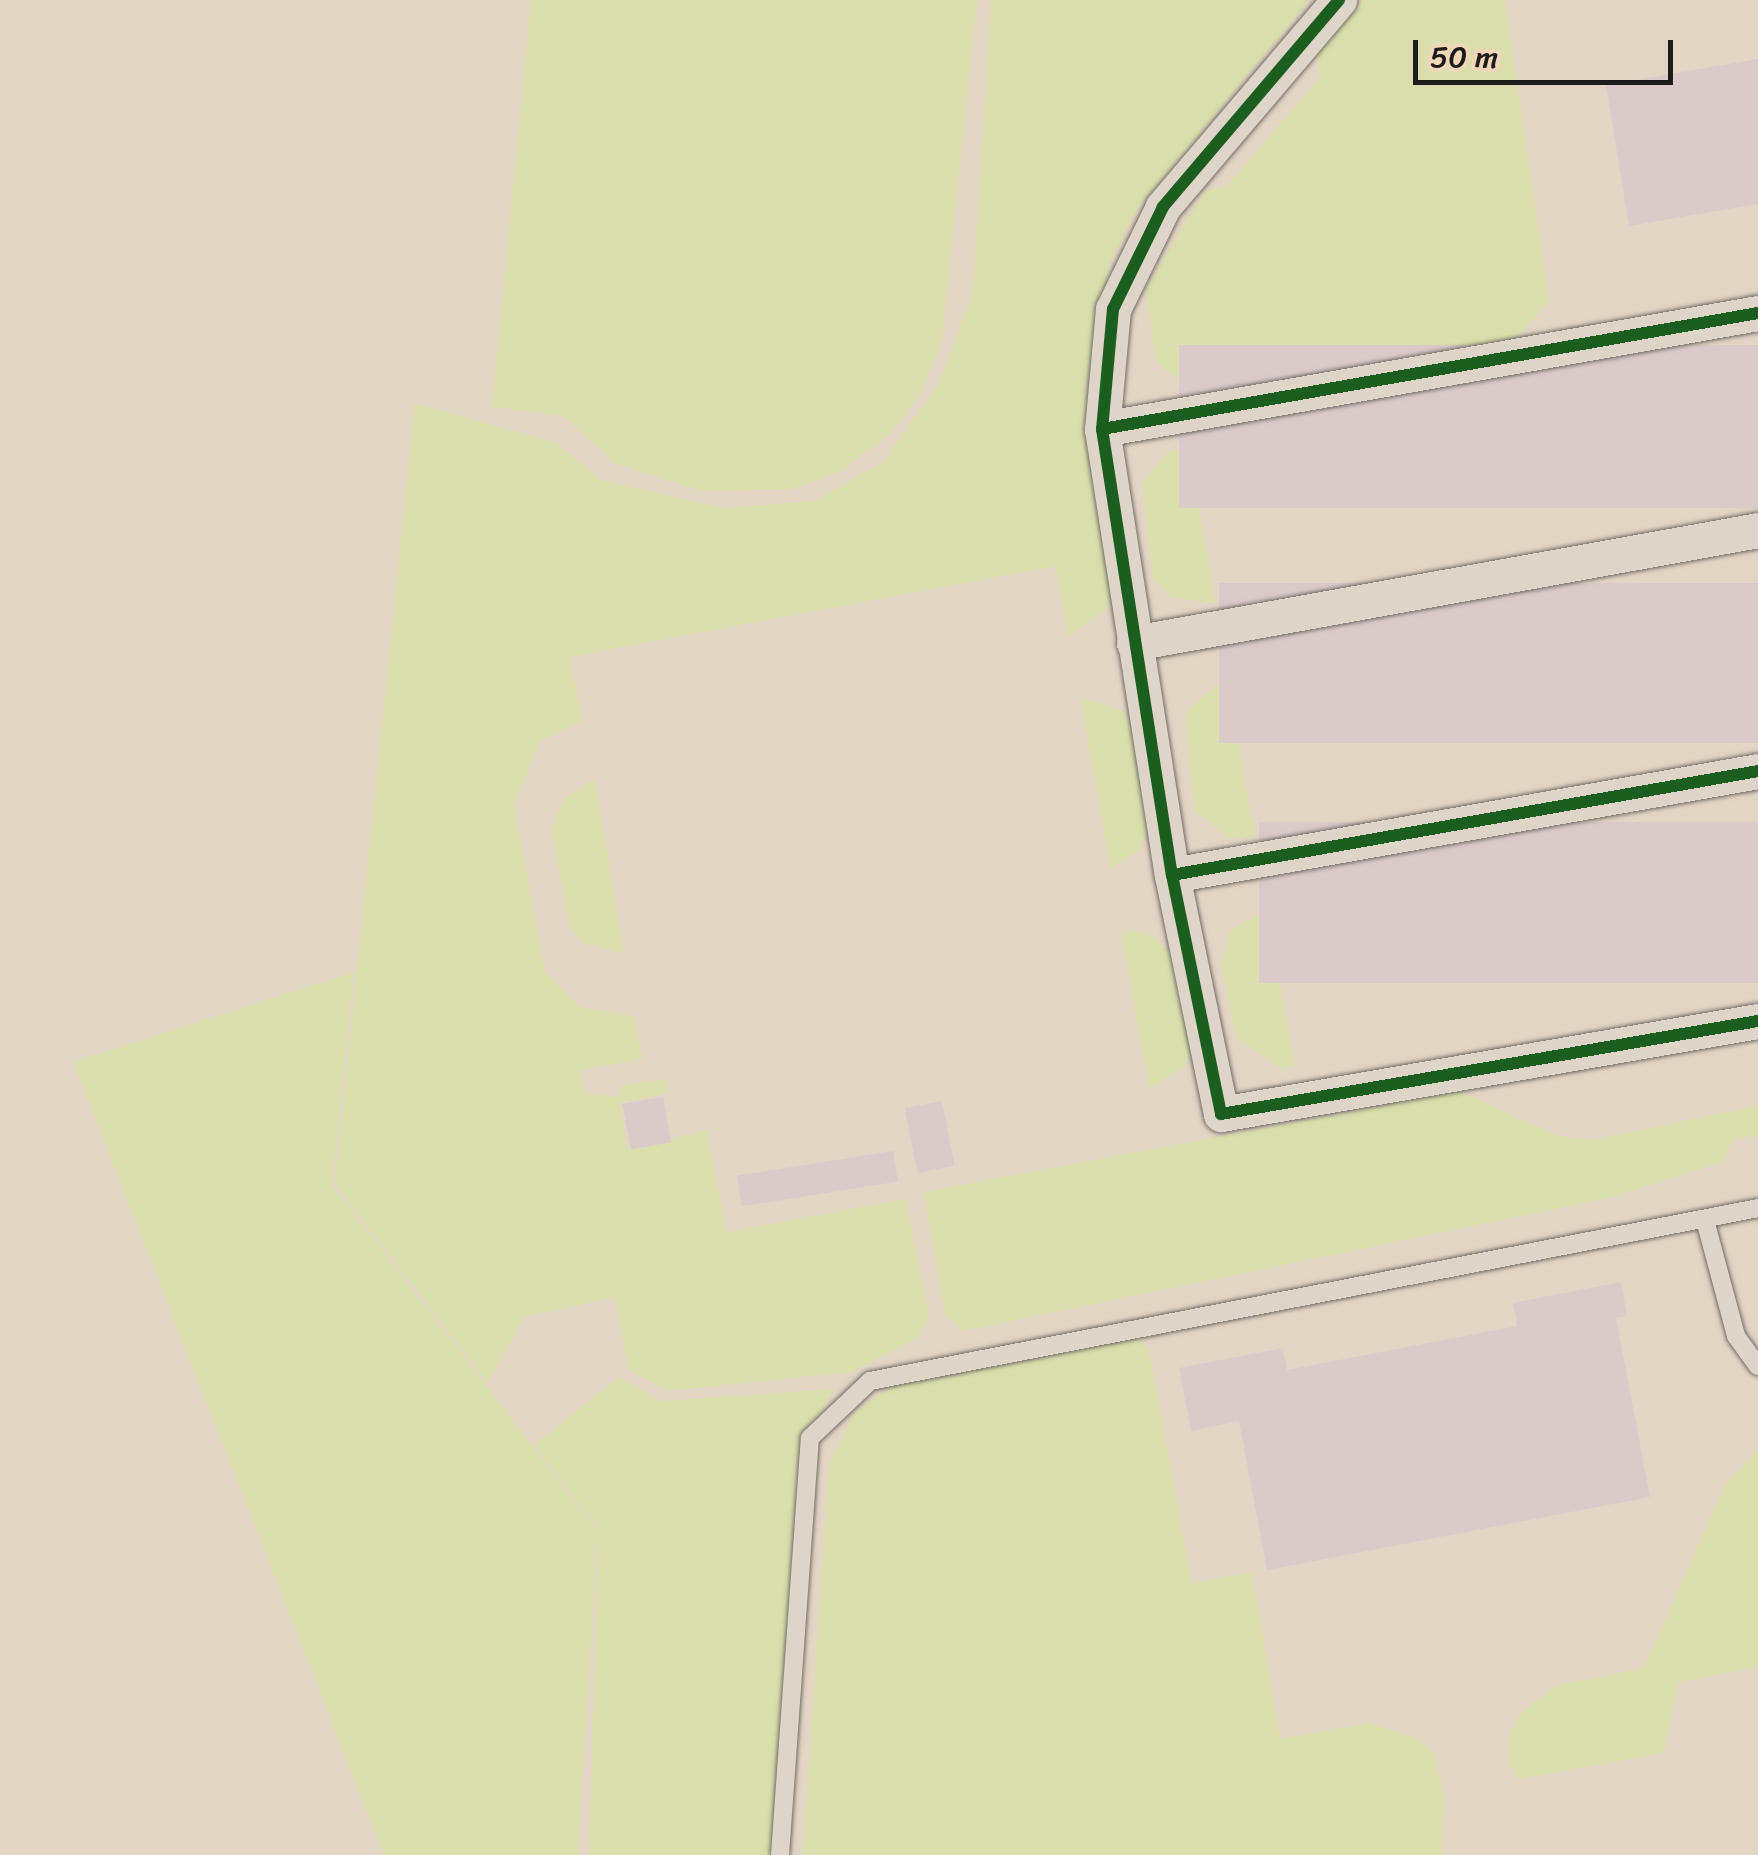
<!DOCTYPE html>
<style>
body{margin:0}
#map{position:relative;width:1758px;height:1855px;overflow:hidden;background:#e2d5c4;font-family:Sriracha,sans-serif}
div>[style]{position:absolute}
[style*='--x']{left:calc(var(--x)*1px);top:calc(var(--y)*1px);width:calc(var(--w)*1px);rotate:calc(var(--a)*1deg)}
.green>*{inset:0;background:#dadeac}
.building>*{inset:0;background:#dacbca;transform-origin:0 0}
.roads{filter:drop-shadow(0 0 2px #756f68) drop-shadow(0 0 2px #756f68)}
.service>*{height:18px;margin:-9px;padding:0 9px;transform-origin:9px;border-radius:9px;background:#ded4c8}
.minor>*{height:35px;margin:-17.5px;padding:0 17.5px;transform-origin:17.5px;border-radius:17.5px;background:#ded4c8}
.cycleway>*{height:12px;margin:-6px;padding:0 6px;transform-origin:6px;border-radius:6px;background:#1b5e20}
span{translate:-50% -50%;white-space:nowrap;text-align:center;line-height:1.15;-webkit-text-stroke:10px #efd7b7;paint-order:stroke}
.scale{position:absolute;left:1413px;top:40px;width:260px;height:45px;box-sizing:border-box;border:5px solid #1c1c1c;border-top:0;padding-left:12px;font-size:30px;line-height:35px;white-space:nowrap;color:#1c1c1c;-webkit-text-stroke:8px #efd7b7;paint-order:stroke}
</style>
<div id="map">
<div class="green">
<div style="clip-path:polygon(531px 0,977px 0,942px 340px,921px 393px,890px 434px,840px 471px,794px 489px,701px 491px,615px 463px,564px 416px,492px 407px)"></div>
<div style="clip-path:polygon(991px 0,1309px 0,1135px 212px,1111px 260px,1086px 387px,1112px 593px,1105px 610px,1068px 637px,1056px 566px,569px 657px,583px 721px,541px 740px,514px 804px,545px 971px,580px 1007px,635px 1016px,642px 1059px,581px 1070px,584px 1093px,617px 1097px,624px 1085px,667px 1079px,668px 1093px,621px 1103px,627px 1150px,707px 1130px,727px 1232px,905px 1199px,929px 1316px,918px 1338px,852px 1372px,667px 1391px,628px 1369px,615px 1297px,524px 1317px,488px 1383px,335px 1184px,415px 403px,556px 443px,602px 480px,723px 508px,815px 501px,884px 461px,941px 380px,973px 291px)"></div>
<div style="clip-path:polygon(1363px 0,1505px 0,1549px 301px,1513px 342px,1192px 390px,1156px 362px,1146px 289px,1206px 190px,1226px 187px,1319px 79px,1318px 54px)"></div>
<div style="clip-path:polygon(1188px 447px,1216px 604px,1170px 597px,1153px 578px,1142px 481px,1169px 452px)"></div>
<div style="clip-path:polygon(1227px 677px,1255px 837px,1229px 838px,1194px 810px,1185px 712px)"></div>
<div style="clip-path:polygon(1080px 697px,1123px 711px,1137px 732px,1152px 822px,1140px 850px,1111px 869px)"></div>
<div style="clip-path:polygon(595px 779px,624px 953px,583px 943px,570px 929px,551px 829px,564px 798px)"></div>
<div style="clip-path:polygon(1267px 910px,1295px 1066px,1282px 1069px,1237px 1039px,1221px 966px,1230px 930px)"></div>
<div style="clip-path:polygon(1121px 931px,1149px 933px,1177px 959px,1192px 1048px,1184px 1068px,1149px 1088px)"></div>
<div style="clip-path:polygon(354px 972px,332px 1185px,598px 1531px,578px 1855px,384px 1855px,73px 1062px)"></div>
<div style="clip-path:polygon(1460px 1091px,1557px 1136px,1591px 1140px,1758px 1106px,1758px 1136px,1734px 1139px,1722px 1162px,1609px 1198px,963px 1331px,945px 1314px,924px 1192px)"></div>
<div style="clip-path:polygon(1131px 1333px,1149px 1350px,1192px 1583px,1252px 1572px,1280px 1739px,1369px 1723px,1417px 1738px,1433px 1751px,1444px 1793px,1442px 1855px,803px 1855px,829px 1465px,853px 1415px,901px 1378px)"></div>
<div style="clip-path:polygon(619px 1377px,660px 1401px,834px 1389px,798px 1458px,772px 1855px,589px 1855px,599px 1530px,534px 1445px)"></div>
<div style="clip-path:polygon(1758px 1450px,1758px 1666px,1678px 1683px,1664px 1753px,1519px 1779px,1508px 1765px,1509px 1734px,1524px 1710px,1555px 1686px,1644px 1668px,1725px 1485px)"></div>
</div>
<div class="building">
<div style="clip-path:polygon(1758px 59px,1758px 204px,1629px 226px,1606px 85px)"></div>
<div style="left:1758px;top:345px;width:163px;height:579px;rotate:90deg"></div>
<div style="left:1758px;top:583px;width:160px;height:539px;rotate:90deg"></div>
<div style="left:1758px;top:822px;width:161px;height:499px;rotate:90deg"></div>
<div style="left:663px;top:1097px;width:46px;height:41px;rotate:80deg"></div>
<div style="left:942px;top:1101px;width:66px;height:38px;rotate:79deg"></div>
<div style="left:893px;top:1151px;width:31px;height:158px;rotate:81deg"></div>
<div style="clip-path:polygon(1621px 1282px,1627px 1316px,1616px 1318px,1650px 1497px,1267px 1570px,1239px 1421px,1191px 1431px,1179px 1368px,1283px 1348px,1287px 1370px,1517px 1326px,1513px 1303px)"></div>
</div>
<div class="roads">
<div class="service">
<div style="--x:1705;--y:1220;--w:120;--a:75"></div>
<div style="--x:1736;--y:1336;--w:37;--a:54"></div>
<div style="--x:780;--y:1855;--w:418;--a:-85.9"></div>
<div style="--x:810;--y:1438;--w:83;--a:-43.5"></div>
<div style="--x:870;--y:1381;--w:905;--a:-11.02"></div>
</div>
<div class="minor">
<div style="--x:1339;--y:0;--w:272;--a:130.4"></div>
<div style="--x:1163;--y:207;--w:114;--a:116.1"></div>
<div style="--x:1113;--y:309;--w:121;--a:95.2"></div>
<div style="--x:1102;--y:429;--w:451;--a:81.1"></div>
<div style="--x:1172;--y:875;--w:244;--a:78.4"></div>
<div style="--x:1221;--y:1114;--w:545;--a:-9.83"></div>
<div style="--x:1102;--y:429;--w:666;--a:-10.03"></div>
<div style="--x:1134;--y:643;--w:634;--a:-10.26"></div>
<div style="--x:1172;--y:875;--w:595;--a:-10.06"></div>
</div>
</div>
<div class="cycleway">
<div style="--x:1339;--y:0;--w:272;--a:130.4"></div>
<div style="--x:1163;--y:207;--w:114;--a:116.1"></div>
<div style="--x:1113;--y:309;--w:121;--a:95.2"></div>
<div style="--x:1102;--y:429;--w:451;--a:81.1"></div>
<div style="--x:1172;--y:875;--w:244;--a:78.4"></div>
<div style="--x:1221;--y:1114;--w:545;--a:-9.83"></div>
<div style="--x:1102;--y:429;--w:666;--a:-10.03"></div>
<div style="--x:1172;--y:875;--w:595;--a:-10.06"></div>
</div>
<div class="scale">50 m</div>
</div>
